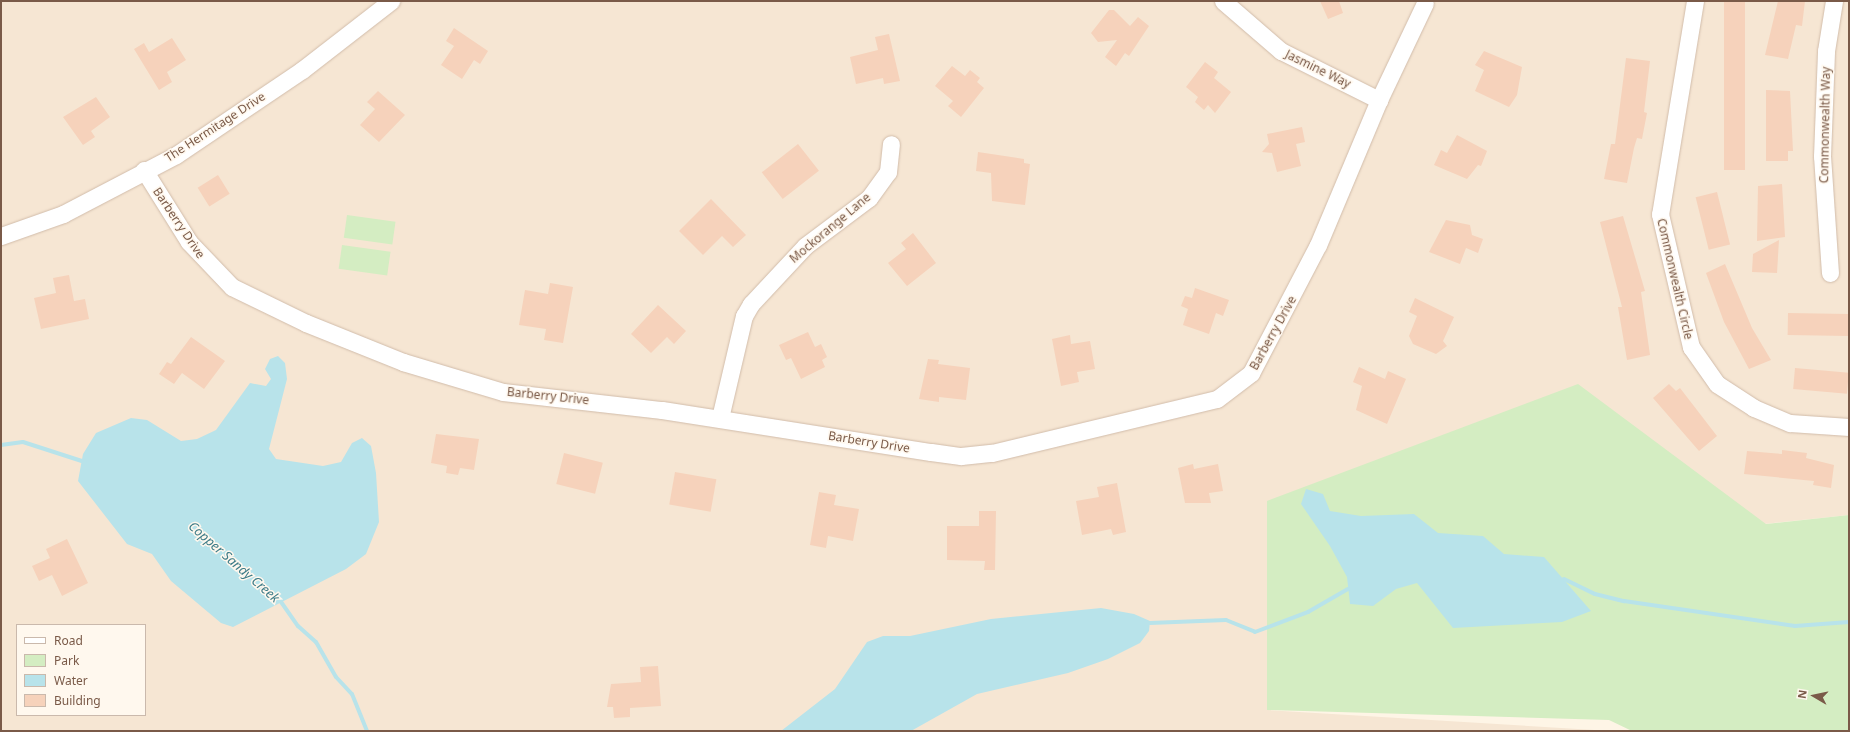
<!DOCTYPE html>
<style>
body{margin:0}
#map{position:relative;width:1850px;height:732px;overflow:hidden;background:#fef5e6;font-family:"Noto Sans",sans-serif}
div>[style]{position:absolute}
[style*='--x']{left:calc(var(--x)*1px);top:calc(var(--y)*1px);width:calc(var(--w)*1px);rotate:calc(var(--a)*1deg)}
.residential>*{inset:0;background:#f6e6d3}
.green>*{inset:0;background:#d4edc2;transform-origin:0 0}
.water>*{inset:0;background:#b8e3ea}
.stream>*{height:4px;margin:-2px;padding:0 2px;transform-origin:2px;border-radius:2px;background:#b8e3ea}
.building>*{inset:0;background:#f6d2bb;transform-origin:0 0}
.roads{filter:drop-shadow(0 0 1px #d1bcaa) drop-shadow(0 0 1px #d1bcaa)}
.minor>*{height:17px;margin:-8.5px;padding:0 8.5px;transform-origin:8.5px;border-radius:8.5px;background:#fff}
span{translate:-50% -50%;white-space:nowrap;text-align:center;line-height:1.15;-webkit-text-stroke:3px #fff8ee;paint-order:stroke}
.street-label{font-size:12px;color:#7a5a48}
.water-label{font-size:13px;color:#3c7b87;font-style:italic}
.frame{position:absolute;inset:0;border:2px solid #7a5a48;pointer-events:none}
.legend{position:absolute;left:16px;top:624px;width:130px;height:92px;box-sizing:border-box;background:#fff8ee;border:1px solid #cab9ac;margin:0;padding:5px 7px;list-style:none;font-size:12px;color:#7a5a48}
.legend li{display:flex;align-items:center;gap:8px;height:20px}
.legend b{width:20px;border:1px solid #cab9ac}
.north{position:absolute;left:1794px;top:676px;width:40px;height:40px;-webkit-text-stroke:3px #fff8ee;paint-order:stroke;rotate:279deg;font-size:11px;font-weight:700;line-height:16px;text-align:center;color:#7a5a48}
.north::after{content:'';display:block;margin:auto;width:14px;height:18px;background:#7a5a48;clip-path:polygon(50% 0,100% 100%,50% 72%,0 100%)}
</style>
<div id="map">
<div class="residential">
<div style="clip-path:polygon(evenodd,1px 1px,1849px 1px,1849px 515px,1764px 524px,1267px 710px,1611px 731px,1px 731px,1px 1px,17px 625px,145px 625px,145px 715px,17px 715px,17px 625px)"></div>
</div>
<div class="green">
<div style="left:347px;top:215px;width:49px;height:23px;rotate:8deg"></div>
<div style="left:342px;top:245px;width:49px;height:24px;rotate:8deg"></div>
<div style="clip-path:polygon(1578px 384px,1766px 524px,1849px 515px,1849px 731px,1632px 731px,1609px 720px,1267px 710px,1267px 501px)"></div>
</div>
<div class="water">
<div style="clip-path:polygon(278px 356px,285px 363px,287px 379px,269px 449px,276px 459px,323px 466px,341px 462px,352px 443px,362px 438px,371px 446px,376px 473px,379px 522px,366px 554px,346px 569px,233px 627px,221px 623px,171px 581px,152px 554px,127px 544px,78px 481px,83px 454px,96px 433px,131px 418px,147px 420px,181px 441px,197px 439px,216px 430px,250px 383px,266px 386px,271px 379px,265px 369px,270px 359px)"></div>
<div style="clip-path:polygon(1306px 489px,1323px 494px,1330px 511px,1361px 516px,1414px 514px,1438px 533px,1483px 536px,1504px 554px,1544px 557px,1591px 611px,1562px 622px,1453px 628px,1417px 583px,1396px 589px,1373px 606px,1350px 604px,1347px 577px,1330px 546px,1301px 504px)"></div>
<div style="clip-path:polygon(1101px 608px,1134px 614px,1150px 621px,1149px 631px,1140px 643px,1108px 659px,1068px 673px,977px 694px,911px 731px,781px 731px,835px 689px,867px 642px,883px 636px,910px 636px,991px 619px)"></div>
</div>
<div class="stream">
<div style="--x:1;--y:445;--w:22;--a:-8"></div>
<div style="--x:23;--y:442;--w:65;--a:17.9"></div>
<div style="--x:1564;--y:579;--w:34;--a:26"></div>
<div style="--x:1595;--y:594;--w:30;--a:14"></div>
<div style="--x:1624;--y:601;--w:173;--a:8.3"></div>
<div style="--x:1795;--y:626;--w:54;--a:-4.2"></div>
<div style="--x:279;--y:599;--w:33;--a:55"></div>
<div style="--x:298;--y:626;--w:24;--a:42"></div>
<div style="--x:316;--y:642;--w:40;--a:60.3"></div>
<div style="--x:336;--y:677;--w:23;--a:47"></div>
<div style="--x:352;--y:694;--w:40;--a:68"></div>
<div style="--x:1150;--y:623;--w:76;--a:-2.3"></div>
<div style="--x:1226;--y:620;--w:31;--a:22"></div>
<div style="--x:1255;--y:632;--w:57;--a:-20.7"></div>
<div style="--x:1308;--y:612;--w:46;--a:-29.9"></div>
</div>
<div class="building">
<div style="clip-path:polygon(1320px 1px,1339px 1px,1343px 13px,1328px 19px)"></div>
<div style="left:1724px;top:1px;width:21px;height:169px"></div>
<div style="clip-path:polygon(1778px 1px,1805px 1px,1802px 26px,1796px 25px,1788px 59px,1765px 55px)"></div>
<div style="clip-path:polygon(1109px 10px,1114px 10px,1130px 26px,1138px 17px,1149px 26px,1129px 56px,1125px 53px,1116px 66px,1105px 57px,1117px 40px,1098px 42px,1091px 33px)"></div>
<div style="clip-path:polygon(454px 28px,488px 51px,480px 64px,474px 60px,462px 79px,441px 65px,454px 46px,446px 41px)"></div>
<div style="clip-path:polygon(889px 34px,900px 81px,884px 84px,883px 78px,856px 84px,850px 57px,878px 50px,875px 37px)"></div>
<div style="clip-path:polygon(172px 38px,186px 60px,167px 72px,172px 82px,159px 90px,134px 49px,144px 43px,149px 52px)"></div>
<div style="clip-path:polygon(1484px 51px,1522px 67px,1517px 95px,1509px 107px,1475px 91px,1484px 70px,1475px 65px)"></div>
<div style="clip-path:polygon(1626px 58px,1650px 61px,1644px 112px,1647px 113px,1642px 139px,1637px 138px,1634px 148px,1627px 183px,1604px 179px,1611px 144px,1615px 144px)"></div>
<div style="clip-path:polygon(1205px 62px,1218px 72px,1214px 78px,1231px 92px,1215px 113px,1208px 105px,1204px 110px,1195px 102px,1198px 97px,1186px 87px)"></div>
<div style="clip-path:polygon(952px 66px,965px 76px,970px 70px,980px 78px,977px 82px,984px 88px,961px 117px,948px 106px,953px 101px,935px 86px)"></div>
<div style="clip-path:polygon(1766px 90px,1790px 91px,1793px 151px,1788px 151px,1788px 161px,1766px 161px)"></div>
<div style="clip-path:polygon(378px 91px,405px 115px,379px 142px,360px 125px,375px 109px,367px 102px)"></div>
<div style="clip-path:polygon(96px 97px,110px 117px,91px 131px,95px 137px,83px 145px,63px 117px)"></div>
<div style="clip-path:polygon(1302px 127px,1305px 142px,1296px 144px,1301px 166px,1277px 172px,1272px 153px,1262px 152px,1269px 144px,1267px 134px)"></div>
<div style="clip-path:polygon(1457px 135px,1487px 151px,1481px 166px,1478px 165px,1467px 179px,1434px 165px,1441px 150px,1447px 153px)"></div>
<div style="left:798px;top:144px;width:34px;height:46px;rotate:52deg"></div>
<div style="clip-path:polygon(978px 152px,1024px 159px,1024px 163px,1030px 164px,1025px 205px,992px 201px,991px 173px,976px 171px)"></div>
<div style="left:218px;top:175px;width:22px;height:24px;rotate:58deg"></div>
<div style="clip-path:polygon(1782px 184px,1785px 237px,1757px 241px,1758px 186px)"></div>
<div style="left:1717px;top:192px;width:54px;height:22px;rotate:76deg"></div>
<div style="clip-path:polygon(711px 199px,746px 235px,733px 247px,722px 236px,703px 255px,679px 231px)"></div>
<div style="clip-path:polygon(1623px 216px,1645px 291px,1641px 292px,1650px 355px,1627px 360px,1618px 307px,1622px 307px,1600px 222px)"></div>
<div style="clip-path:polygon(1446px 220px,1470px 225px,1472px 235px,1483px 239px,1478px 253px,1466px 248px,1460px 264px,1429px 252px)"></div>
<div style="clip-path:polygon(913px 233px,936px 263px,907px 286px,888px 263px,906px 249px,901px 243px)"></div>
<div style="clip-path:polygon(1779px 240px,1777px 273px,1752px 272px,1753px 254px)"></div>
<div style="clip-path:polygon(1725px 264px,1752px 328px,1771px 360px,1749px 369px,1724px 322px,1706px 273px)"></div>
<div style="clip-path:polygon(69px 275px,74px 301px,85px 299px,89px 319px,41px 329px,34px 298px,56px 293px,53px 278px)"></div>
<div style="clip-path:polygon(550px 283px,573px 287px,563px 343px,544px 340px,546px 329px,519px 325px,525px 290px,548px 294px)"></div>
<div style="clip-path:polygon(1195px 288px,1229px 300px,1223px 316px,1216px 313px,1209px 334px,1183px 325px,1188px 309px,1181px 306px,1185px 296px,1192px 298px)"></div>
<div style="clip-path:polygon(1415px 298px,1454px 317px,1443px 341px,1447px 346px,1436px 354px,1413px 344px,1409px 336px,1417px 316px,1409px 312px)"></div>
<div style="clip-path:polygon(658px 305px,686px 331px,674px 344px,667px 337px,651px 353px,631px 334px)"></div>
<div style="left:1788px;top:313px;width:61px;height:22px;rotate:1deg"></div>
<div style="clip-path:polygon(808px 332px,815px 347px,821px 344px,827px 357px,822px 360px,825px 367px,801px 379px,791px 358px,786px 360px,779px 345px)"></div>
<div style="clip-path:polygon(1070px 335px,1071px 344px,1090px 341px,1095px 369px,1077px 372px,1079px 382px,1061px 386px,1052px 339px)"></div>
<div style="clip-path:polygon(191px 337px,225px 361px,204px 389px,182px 373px,174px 384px,159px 374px,167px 362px,171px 364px)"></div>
<div style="clip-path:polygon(928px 359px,939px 360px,938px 364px,970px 368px,966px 400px,939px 397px,939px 402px,919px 399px)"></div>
<div style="clip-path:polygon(1359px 367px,1385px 379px,1388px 371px,1406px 379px,1387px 424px,1356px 410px,1362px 386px,1353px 382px)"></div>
<div style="left:1795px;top:368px;width:54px;height:21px;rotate:5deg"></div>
<div style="clip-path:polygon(1669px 384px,1676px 391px,1680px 388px,1717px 436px,1699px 451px,1653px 398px)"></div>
<div style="clip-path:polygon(436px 434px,479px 439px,474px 470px,460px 468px,458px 475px,446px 473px,447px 466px,431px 463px)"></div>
<div style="clip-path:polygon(1782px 450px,1807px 453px,1806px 458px,1834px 465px,1831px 488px,1813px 485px,1814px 481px,1744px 474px,1747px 451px,1782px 454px)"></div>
<div style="left:564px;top:453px;width:40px;height:32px;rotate:14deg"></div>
<div style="clip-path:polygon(1193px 464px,1194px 469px,1218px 464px,1223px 491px,1209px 493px,1211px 503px,1185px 503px,1178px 468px)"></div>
<div style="left:675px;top:472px;width:42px;height:33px;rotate:10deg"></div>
<div style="clip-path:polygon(1117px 483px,1126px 532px,1113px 535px,1111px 529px,1082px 535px,1076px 501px,1099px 497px,1097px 487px)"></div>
<div style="clip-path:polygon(819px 492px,836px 495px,834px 505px,859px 509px,853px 541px,828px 536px,826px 548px,810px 545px)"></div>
<div style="clip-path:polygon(979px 511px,996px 511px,995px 570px,984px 570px,985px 561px,947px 560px,947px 526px,979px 526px)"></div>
<div style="clip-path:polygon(67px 539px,88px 583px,62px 596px,52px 575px,39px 581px,32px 566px,50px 558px,46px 549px)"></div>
<div style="clip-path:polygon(658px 666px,661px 706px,630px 708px,630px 717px,614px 718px,613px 707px,607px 707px,611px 684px,641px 682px,640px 667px)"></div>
</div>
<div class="roads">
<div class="minor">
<div style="--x:1223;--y:1;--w:77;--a:40.8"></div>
<div style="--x:1281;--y:51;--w:110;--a:26.6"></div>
<div style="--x:1695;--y:1;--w:216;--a:99.3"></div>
<div style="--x:1660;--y:214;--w:137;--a:76.9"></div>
<div style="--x:1691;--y:347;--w:45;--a:54.9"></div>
<div style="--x:1717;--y:384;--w:44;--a:33"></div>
<div style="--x:1754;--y:408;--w:39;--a:23"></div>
<div style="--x:1790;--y:423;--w:59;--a:3.9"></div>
<div style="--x:144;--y:170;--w:85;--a:58"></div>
<div style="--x:189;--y:242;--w:62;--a:46.3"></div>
<div style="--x:232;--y:287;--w:82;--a:25.9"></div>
<div style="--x:306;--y:323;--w:105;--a:21.9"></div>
<div style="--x:403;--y:362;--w:104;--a:16.7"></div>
<div style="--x:503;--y:392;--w:160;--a:6.5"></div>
<div style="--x:662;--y:410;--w:272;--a:8.9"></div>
<div style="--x:931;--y:452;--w:30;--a:8"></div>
<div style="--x:961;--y:456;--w:31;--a:-6"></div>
<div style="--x:992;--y:453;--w:231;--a:-13.5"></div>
<div style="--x:1217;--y:399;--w:43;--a:-37.4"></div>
<div style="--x:1251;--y:373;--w:144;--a:-62.4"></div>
<div style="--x:1318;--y:245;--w:157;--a:-67.2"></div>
<div style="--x:1379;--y:100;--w:107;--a:-64.6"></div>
<div style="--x:1;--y:236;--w:66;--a:-19.5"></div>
<div style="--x:63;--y:214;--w:127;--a:-27.6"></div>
<div style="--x:176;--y:155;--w:152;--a:-34"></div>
<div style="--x:302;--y:70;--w:113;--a:-37.8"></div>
<div style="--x:1830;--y:273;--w:117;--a:-93.9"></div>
<div style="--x:1822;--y:156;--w:105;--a:-87.8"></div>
<div style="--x:1826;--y:51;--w:51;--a:-80.9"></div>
<div style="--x:720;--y:418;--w:105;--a:-76.8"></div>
<div style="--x:744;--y:316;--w:14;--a:-60"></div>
<div style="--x:751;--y:304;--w:79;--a:-47"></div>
<div style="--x:805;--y:246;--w:80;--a:-36.9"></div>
<div style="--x:869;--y:198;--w:32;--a:-54"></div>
<div style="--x:888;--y:172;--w:28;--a:-84"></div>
</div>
</div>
<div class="street-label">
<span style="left:1318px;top:69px;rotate:26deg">Jasmine Way</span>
<span style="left:1825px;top:125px;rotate:-89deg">Commonwealth Way</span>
<span style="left:215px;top:127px;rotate:-33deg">The Hermitage Drive</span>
<span style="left:179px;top:223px;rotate:56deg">Barberry Drive</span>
<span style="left:830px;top:228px;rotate:-40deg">Mockorange Lane</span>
<span style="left:1675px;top:279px;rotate:77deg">Commonwealth Circle</span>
<span style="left:1273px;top:333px;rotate:-61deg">Barberry Drive</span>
<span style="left:548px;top:396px;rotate:6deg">Barberry Drive</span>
<span style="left:869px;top:442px;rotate:9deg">Barberry Drive</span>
</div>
<div class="water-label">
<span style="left:234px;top:562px;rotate:41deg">Copper Sandy Creek</span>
</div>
<div class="frame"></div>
<ul class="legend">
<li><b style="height:5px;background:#fff"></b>Road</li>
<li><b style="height:11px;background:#d4edc2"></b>Park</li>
<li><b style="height:11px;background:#b8e3ea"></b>Water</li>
<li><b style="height:11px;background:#f6d2bb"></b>Building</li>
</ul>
<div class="north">N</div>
</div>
